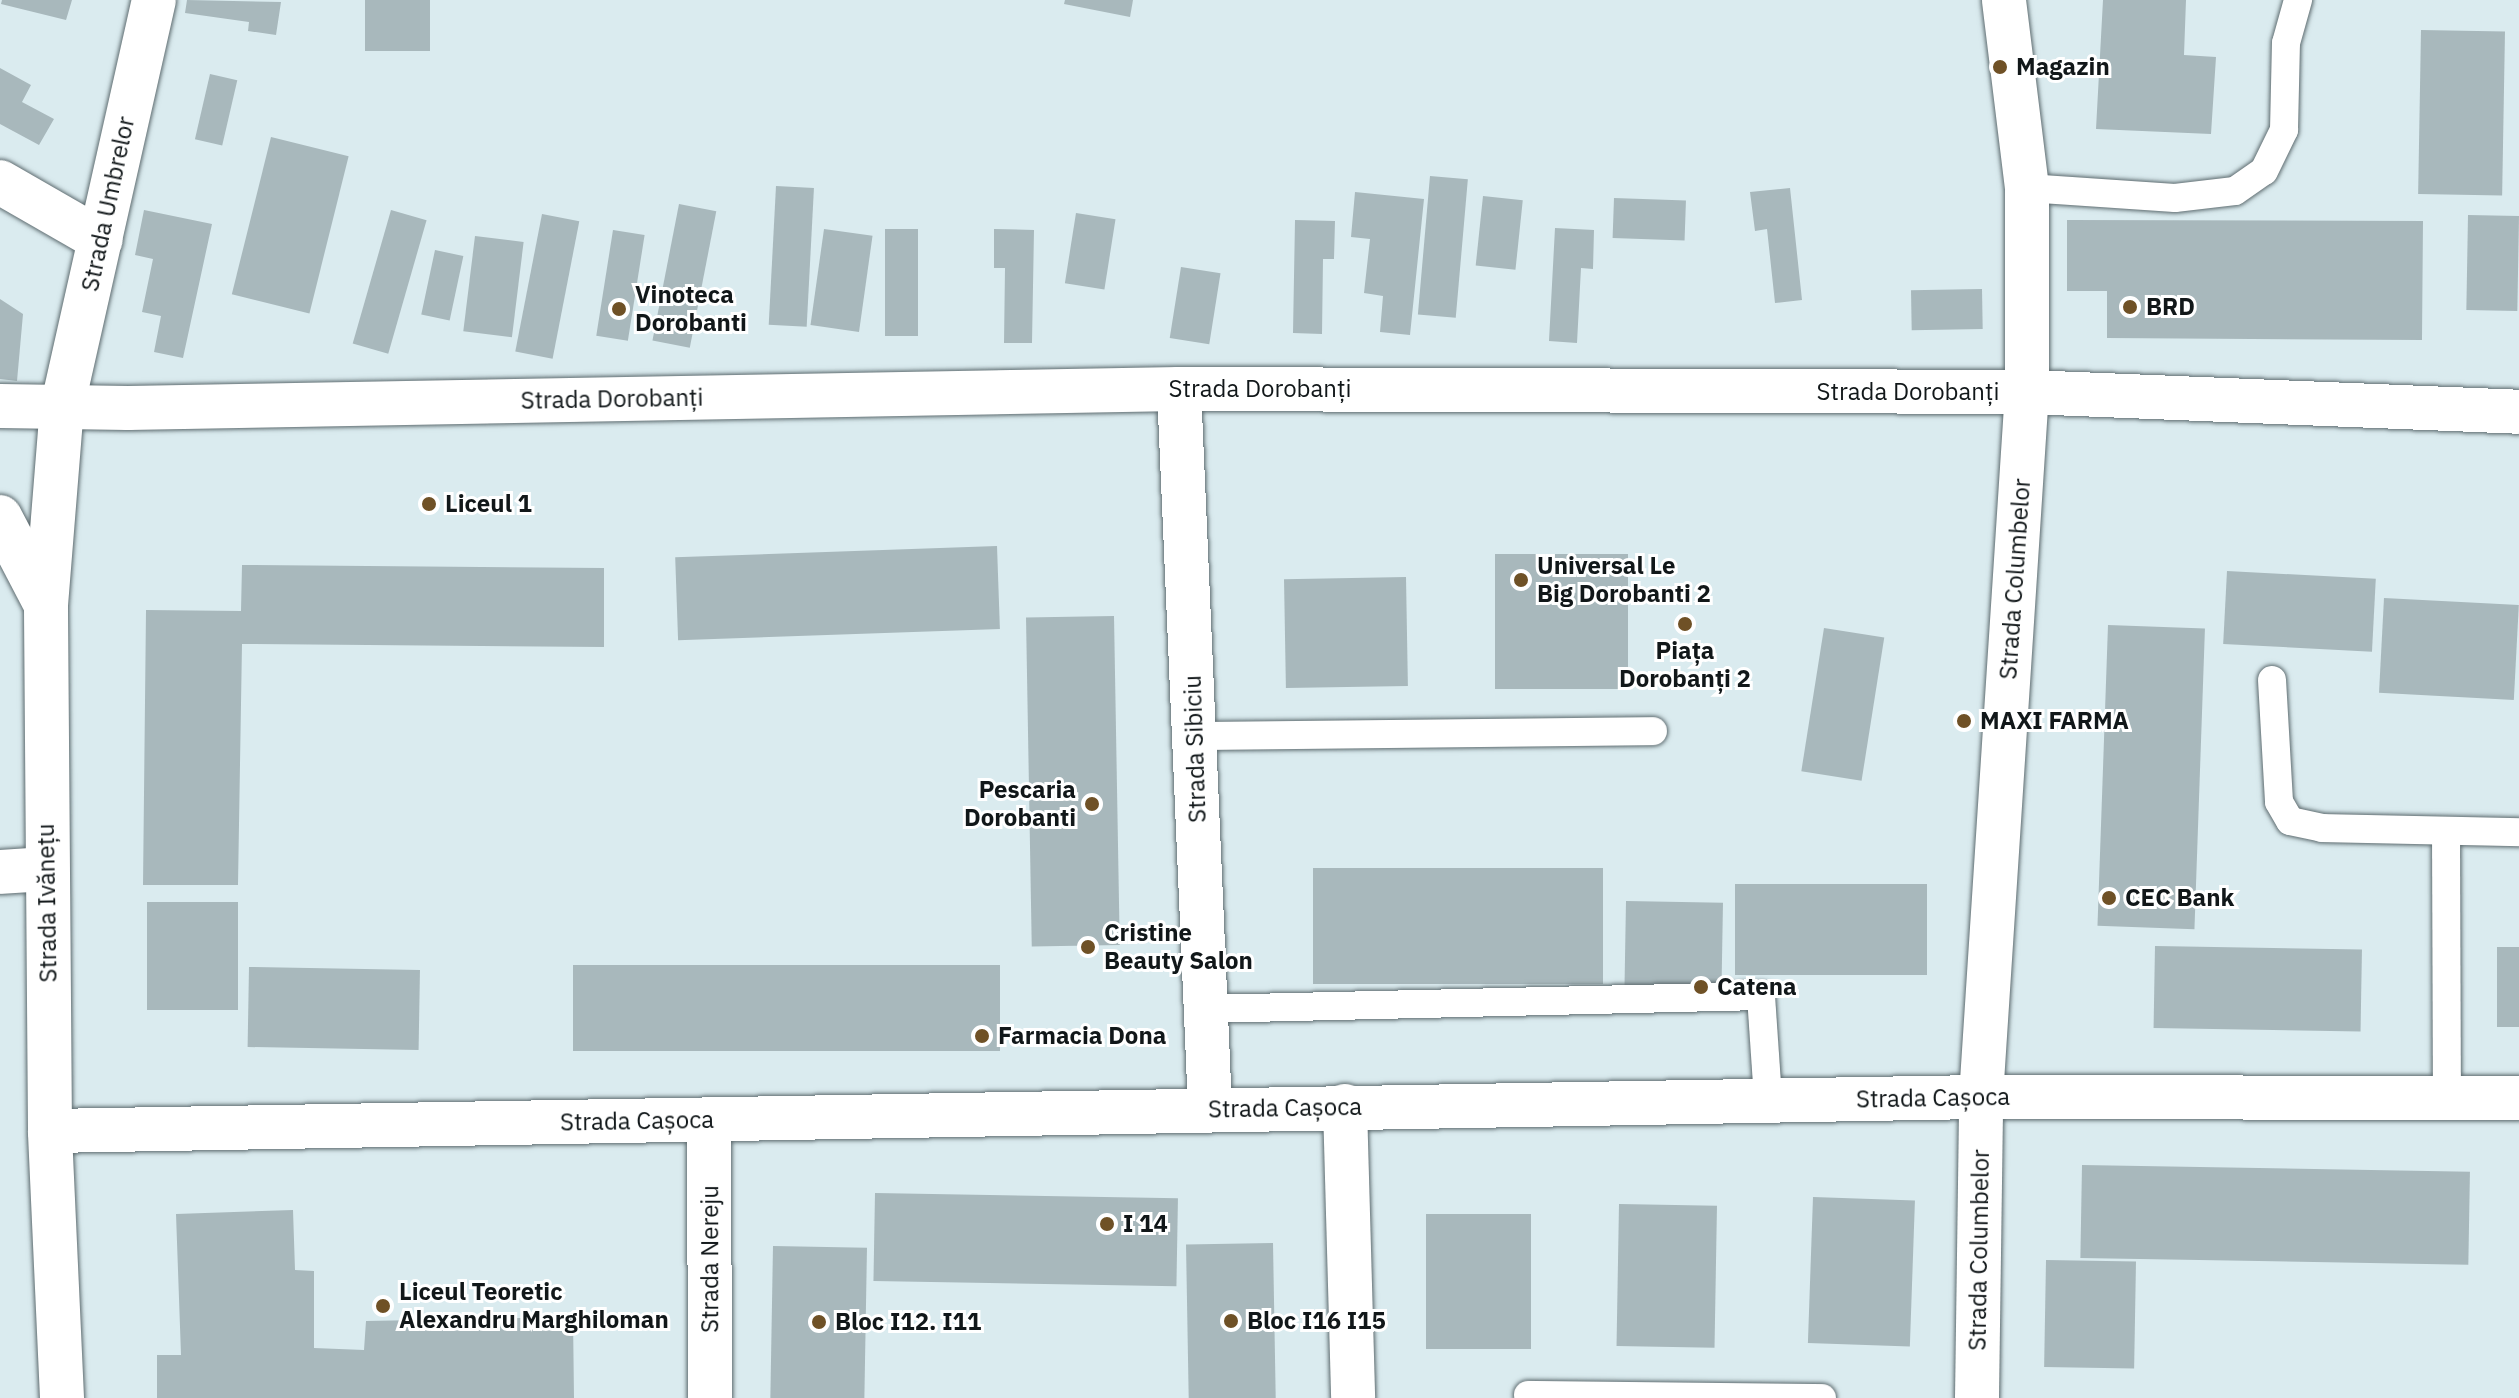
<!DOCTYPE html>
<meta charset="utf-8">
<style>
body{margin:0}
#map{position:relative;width:2519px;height:1398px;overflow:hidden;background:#daebef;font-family:"IBM Plex Sans",sans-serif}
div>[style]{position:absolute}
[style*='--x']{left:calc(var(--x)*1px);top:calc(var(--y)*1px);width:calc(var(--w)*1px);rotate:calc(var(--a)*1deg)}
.building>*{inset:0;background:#a8b8bc;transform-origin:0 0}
.roads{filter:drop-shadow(0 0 2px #5e6c70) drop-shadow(0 0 2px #5e6c70)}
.service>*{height:28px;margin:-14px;padding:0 14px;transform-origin:14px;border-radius:14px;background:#fff}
.minor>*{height:44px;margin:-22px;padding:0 22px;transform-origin:22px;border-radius:22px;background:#fff}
.secondary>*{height:44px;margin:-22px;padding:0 22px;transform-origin:22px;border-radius:22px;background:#fff}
.dots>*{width:22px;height:22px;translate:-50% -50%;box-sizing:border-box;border:4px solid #fff;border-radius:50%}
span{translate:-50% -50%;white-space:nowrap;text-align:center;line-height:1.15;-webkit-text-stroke:6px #fff;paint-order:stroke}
.poi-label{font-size:24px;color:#111719;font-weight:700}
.left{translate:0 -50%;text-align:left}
.right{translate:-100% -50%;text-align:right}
.street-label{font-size:24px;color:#111719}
</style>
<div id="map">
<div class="building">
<div style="clip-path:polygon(2px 0,72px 0,66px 20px,1px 4px)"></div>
<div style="clip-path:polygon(187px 0,281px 2px,276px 35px,248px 31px,249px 22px,185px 13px)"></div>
<div style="left:365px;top:0;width:65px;height:51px"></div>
<div style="clip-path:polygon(1065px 0,1133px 0,1130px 17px,1064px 4px)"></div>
<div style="clip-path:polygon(2103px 0,2186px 0,2184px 55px,2216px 57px,2211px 134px,2096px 129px)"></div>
<div style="left:2421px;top:30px;width:84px;height:164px;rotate:1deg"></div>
<div style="clip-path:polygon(0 68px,31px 85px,22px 102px,54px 119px,39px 145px,0 124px)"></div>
<div style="left:210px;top:74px;width:28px;height:67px;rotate:13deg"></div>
<div style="left:271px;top:137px;width:80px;height:162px;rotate:14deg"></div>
<div style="left:1430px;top:176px;width:38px;height:139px;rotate:5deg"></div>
<div style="left:776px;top:186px;width:38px;height:139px;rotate:3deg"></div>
<div style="clip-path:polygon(1790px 188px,1802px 300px,1775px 303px,1767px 229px,1755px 231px,1750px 192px)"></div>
<div style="clip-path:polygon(1355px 192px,1424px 199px,1410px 335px,1380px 332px,1383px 296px,1364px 293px,1370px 239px,1351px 237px)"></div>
<div style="left:1483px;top:196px;width:40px;height:70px;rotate:6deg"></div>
<div style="left:1614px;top:198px;width:72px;height:40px;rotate:2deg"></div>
<div style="left:679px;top:204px;width:38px;height:139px;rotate:11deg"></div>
<div style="clip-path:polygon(144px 210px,212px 224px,183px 358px,154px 352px,161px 316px,142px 312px,153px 259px,135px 255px)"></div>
<div style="left:391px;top:210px;width:37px;height:139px;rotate:16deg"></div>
<div style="left:1076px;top:213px;width:40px;height:71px;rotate:9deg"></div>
<div style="left:542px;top:214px;width:38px;height:140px;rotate:11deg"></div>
<div style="left:2468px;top:215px;width:51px;height:95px;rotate:1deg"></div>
<div style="clip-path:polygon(1295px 220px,1335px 221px,1334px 259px,1323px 259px,1322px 334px,1293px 333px)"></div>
<div style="clip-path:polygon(2067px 220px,2423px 221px,2422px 340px,2107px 338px,2107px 291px,2067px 291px)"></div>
<div style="clip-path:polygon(1555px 228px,1594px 230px,1593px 269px,1581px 268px,1577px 343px,1549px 341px)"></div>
<div style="left:824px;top:229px;width:49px;height:97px;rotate:8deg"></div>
<div style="left:885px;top:229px;width:33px;height:107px"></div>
<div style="clip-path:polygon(994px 229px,1034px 230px,1032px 343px,1004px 343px,1005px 268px,994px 268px)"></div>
<div style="left:613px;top:230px;width:32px;height:107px;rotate:9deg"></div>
<div style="left:475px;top:236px;width:49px;height:96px;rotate:7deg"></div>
<div style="left:435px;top:250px;width:29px;height:66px;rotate:12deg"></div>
<div style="left:1181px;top:267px;width:40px;height:72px;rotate:9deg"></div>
<div style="left:1982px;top:289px;width:40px;height:71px;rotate:89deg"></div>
<div style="clip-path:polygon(0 299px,23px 314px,17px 381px,0 379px)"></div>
<div style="left:997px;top:546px;width:83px;height:322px;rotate:88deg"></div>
<div style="left:1628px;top:554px;width:135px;height:133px;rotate:90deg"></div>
<div style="clip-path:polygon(242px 565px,604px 568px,604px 647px,242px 644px,238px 885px,143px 885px,146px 610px,241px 611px)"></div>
<div style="left:2227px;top:571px;width:149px;height:73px;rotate:3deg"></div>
<div style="left:1406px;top:577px;width:109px;height:122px;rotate:89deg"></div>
<div style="left:2384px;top:598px;width:135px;height:95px;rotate:3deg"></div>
<div style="left:1114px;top:616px;width:329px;height:88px;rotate:89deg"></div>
<div style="left:2108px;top:625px;width:97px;height:301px;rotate:2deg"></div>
<div style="left:1824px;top:628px;width:61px;height:145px;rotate:9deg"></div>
<div style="left:1313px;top:868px;width:290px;height:116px"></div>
<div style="left:1735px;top:884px;width:192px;height:91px"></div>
<div style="left:1626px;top:901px;width:97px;height:84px;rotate:1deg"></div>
<div style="left:147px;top:902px;width:91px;height:108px"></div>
<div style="left:2155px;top:946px;width:207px;height:82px;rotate:1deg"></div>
<div style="left:2519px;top:947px;width:80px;height:22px;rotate:90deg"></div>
<div style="left:573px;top:965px;width:427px;height:86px"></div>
<div style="left:249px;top:967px;width:171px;height:80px;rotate:1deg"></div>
<div style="left:2082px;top:1165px;width:388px;height:93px;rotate:1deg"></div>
<div style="left:875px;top:1193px;width:303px;height:88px;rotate:1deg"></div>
<div style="left:1813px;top:1197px;width:102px;height:146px;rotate:2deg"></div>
<div style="left:1619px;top:1204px;width:98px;height:142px;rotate:1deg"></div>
<div style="clip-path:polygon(293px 1210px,295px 1270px,314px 1271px,314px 1348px,364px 1350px,366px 1321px,573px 1317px,574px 1398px,157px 1398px,157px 1355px,181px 1355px,176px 1214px)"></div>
<div style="left:1426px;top:1214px;width:105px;height:135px"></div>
<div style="left:1273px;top:1243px;width:155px;height:87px;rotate:89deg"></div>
<div style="left:773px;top:1246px;width:94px;height:152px;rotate:1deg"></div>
<div style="left:2046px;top:1260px;width:90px;height:107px;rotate:1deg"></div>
</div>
<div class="roads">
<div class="service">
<div style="--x:2027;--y:188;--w:148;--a:3.9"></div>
<div style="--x:2175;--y:198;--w:60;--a:-6.7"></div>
<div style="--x:2235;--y:191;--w:35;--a:-35"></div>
<div style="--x:2264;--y:171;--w:46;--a:-64"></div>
<div style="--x:2284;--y:130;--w:87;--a:-88.7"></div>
<div style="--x:2286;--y:43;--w:45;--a:-74.4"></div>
<div style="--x:2272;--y:680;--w:122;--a:86.7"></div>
<div style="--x:2279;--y:802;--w:22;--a:60"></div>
<div style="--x:2290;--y:821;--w:33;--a:12"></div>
<div style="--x:2322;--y:828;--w:197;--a:1.2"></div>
<div style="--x:1194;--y:736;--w:459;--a:-0.6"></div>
<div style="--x:2446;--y:831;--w:267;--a:89.8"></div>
<div style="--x:1206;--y:1009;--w:555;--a:-1.34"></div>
<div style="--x:1761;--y:996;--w:104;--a:86.1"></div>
<div style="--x:1528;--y:1395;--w:294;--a:0.6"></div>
</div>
<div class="minor">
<div style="--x:0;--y:182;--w:116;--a:29.9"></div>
<div style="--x:1179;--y:389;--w:721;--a:87.53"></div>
<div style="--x:0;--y:517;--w:97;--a:62.4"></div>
<div style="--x:0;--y:872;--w:47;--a:-3.7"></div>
<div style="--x:1345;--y:1106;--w:292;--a:88.4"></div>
<div style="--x:709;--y:1120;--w:278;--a:89.8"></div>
<div style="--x:50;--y:1131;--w:1931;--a:-1.01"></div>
<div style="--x:1981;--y:1097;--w:538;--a:0.11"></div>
<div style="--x:62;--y:1398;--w:267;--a:-92.6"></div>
<div style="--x:50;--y:1131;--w:526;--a:-90.44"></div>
<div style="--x:46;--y:605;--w:198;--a:-85.4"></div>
<div style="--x:62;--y:408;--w:418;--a:-77.3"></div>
<div style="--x:1977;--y:1398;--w:301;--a:-89.2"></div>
<div style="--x:1981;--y:1097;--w:706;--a:-86.27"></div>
<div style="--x:2027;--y:392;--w:204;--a:-90"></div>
<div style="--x:2027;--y:188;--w:189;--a:-97"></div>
</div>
<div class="secondary">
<div style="--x:0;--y:406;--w:128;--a:0.9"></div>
<div style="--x:128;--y:408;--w:1051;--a:-1.04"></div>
<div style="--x:1179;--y:389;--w:848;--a:0.2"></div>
<div style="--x:2027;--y:392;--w:492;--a:2.3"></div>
</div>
</div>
<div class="dots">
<div style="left:2000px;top:67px;background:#6f5126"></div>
<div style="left:2130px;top:307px;background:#6f5126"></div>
<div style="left:619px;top:309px;background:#6f5126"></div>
<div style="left:429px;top:504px;background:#6f5126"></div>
<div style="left:1521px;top:580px;background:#6f5126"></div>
<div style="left:1685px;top:624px;background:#6f5126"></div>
<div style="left:1964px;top:721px;background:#6f5126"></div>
<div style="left:1092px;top:804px;background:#6f5126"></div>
<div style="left:2109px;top:898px;background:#6f5126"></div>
<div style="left:1088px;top:947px;background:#6f5126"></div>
<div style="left:1701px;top:987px;background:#6f5126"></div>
<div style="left:982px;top:1036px;background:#6f5126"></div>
<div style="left:1107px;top:1224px;background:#6f5126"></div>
<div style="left:383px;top:1306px;background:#6f5126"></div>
<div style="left:1231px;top:1321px;background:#6f5126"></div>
<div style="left:819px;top:1322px;background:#6f5126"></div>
</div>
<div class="poi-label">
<span class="left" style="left:2016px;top:67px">Magazin</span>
<span class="left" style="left:635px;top:309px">Vinoteca<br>Dorobanti</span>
<span class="left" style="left:2146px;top:307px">BRD</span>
<span class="left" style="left:445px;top:504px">Liceul 1</span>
<span class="left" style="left:1537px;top:580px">Universal Le<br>Big Dorobanti 2</span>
<span style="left:1685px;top:665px">Piața<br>Dorobanți 2</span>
<span class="left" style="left:1980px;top:721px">MAXI FARMA</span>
<span class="right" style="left:1076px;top:804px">Pescaria<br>Dorobanti</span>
<span class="left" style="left:2125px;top:898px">CEC Bank</span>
<span class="left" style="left:1104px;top:947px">Cristine<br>Beauty Salon</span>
<span class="left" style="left:1717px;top:987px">Catena</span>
<span class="left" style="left:998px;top:1036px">Farmacia Dona</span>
<span class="left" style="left:1123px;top:1224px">I 14</span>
<span class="left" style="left:399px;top:1306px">Liceul Teoretic<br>Alexandru Marghiloman</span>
<span class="left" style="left:1247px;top:1321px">Bloc I16 I15</span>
<span class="left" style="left:835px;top:1322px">Bloc I12. I11</span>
</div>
<div class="street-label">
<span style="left:108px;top:204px;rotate:-78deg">Strada Umbrelor</span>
<span style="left:1260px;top:389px">Strada Dorobanți</span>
<span style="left:1908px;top:392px">Strada Dorobanți</span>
<span style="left:612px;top:399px;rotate:-1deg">Strada Dorobanți</span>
<span style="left:2015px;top:579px;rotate:-86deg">Strada Columbelor</span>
<span style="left:1195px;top:749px;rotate:-92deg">Strada Sibiciu</span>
<span style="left:47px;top:903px;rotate:-91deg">Strada Ivănețu</span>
<span style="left:1933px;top:1098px;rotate:-1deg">Strada Cașoca</span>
<span style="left:1285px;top:1108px;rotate:-1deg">Strada Cașoca</span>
<span style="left:637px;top:1121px;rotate:-1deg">Strada Cașoca</span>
<span style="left:1979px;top:1250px;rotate:-89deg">Strada Columbelor</span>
<span style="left:710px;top:1259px;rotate:-90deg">Strada Nereju</span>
</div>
</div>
